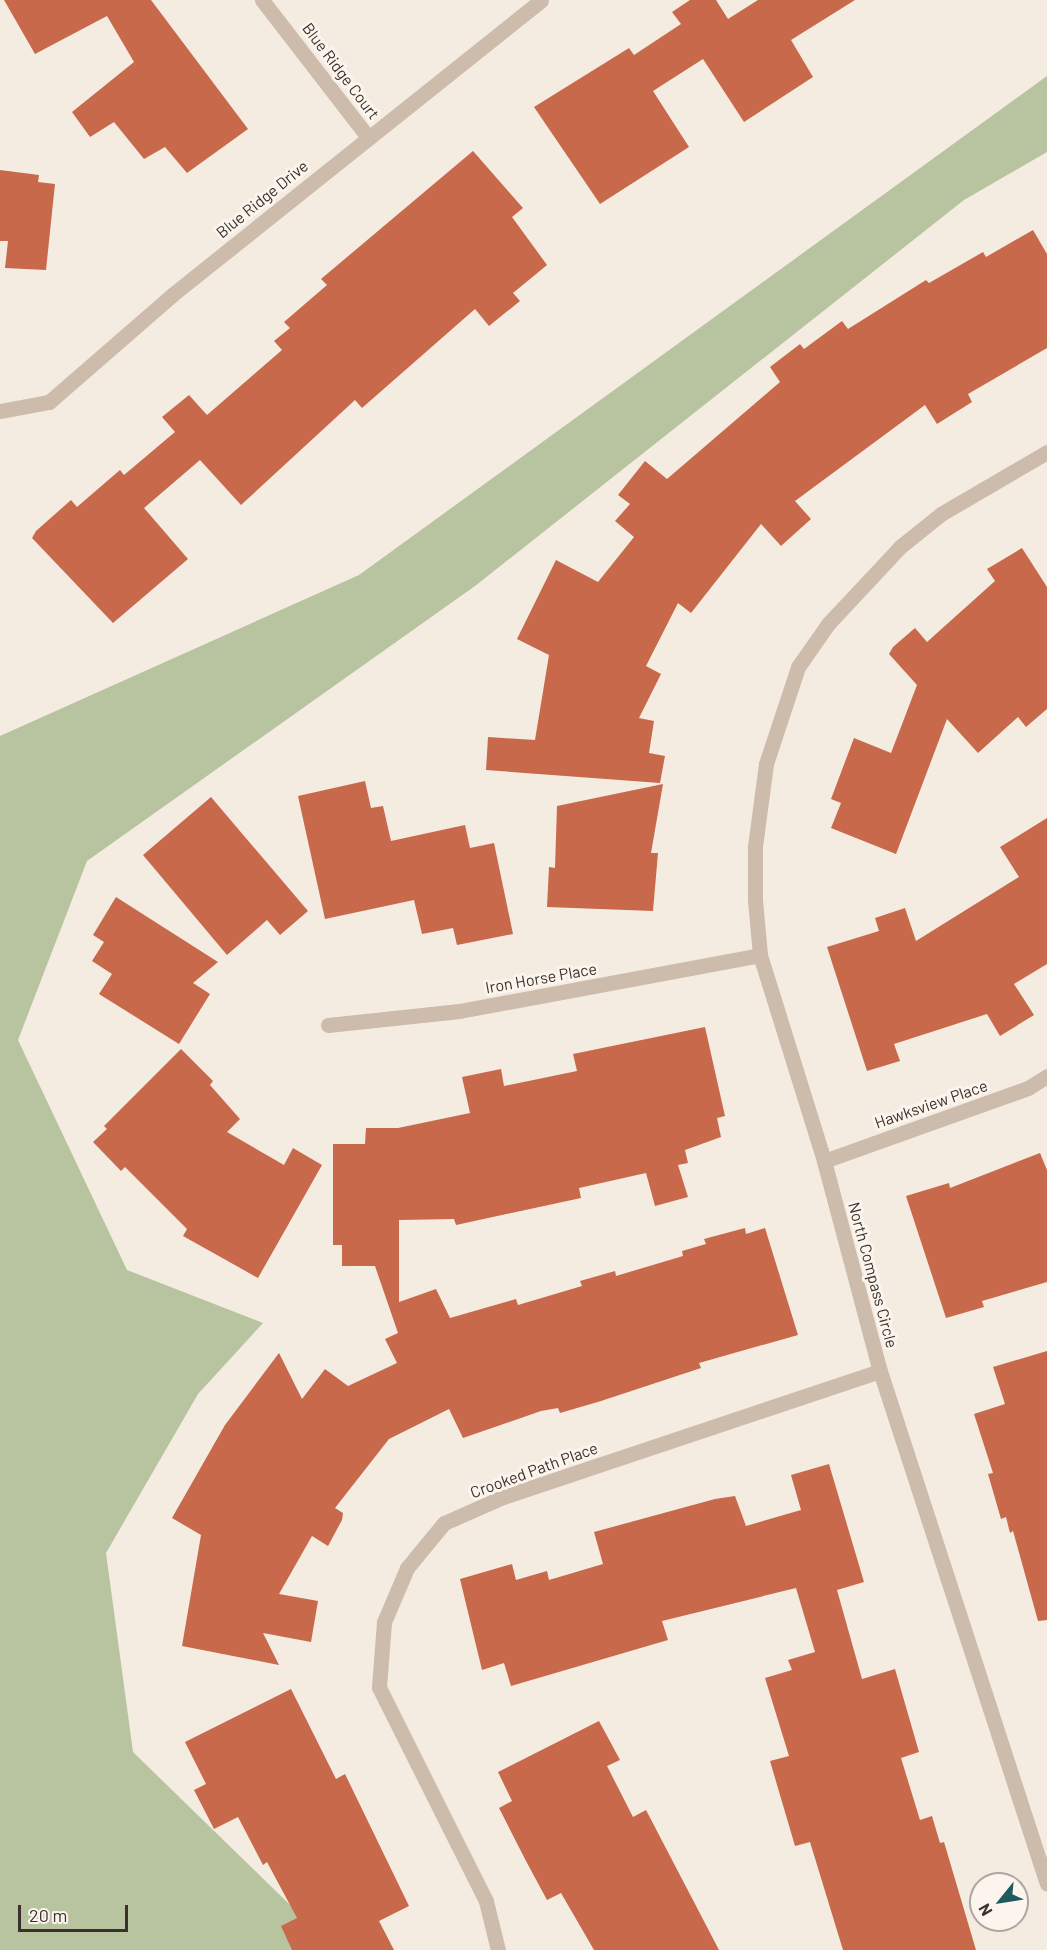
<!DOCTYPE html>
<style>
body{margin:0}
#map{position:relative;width:1047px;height:1950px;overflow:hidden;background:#f4ebe1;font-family:Barlow,sans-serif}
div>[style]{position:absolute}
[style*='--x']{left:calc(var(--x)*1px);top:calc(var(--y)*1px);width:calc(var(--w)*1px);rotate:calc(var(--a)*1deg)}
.green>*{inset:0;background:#b8c4a0}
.building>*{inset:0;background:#c8694b}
.minor>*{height:15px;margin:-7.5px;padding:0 7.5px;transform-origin:7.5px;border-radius:7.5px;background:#cdbbac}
span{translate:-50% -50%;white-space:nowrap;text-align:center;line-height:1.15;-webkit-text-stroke:6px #fbf5ee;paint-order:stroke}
.street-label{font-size:16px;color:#3b302b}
.north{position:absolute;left:969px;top:1872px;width:60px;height:60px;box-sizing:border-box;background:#fbf5ee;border:2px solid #aea6a0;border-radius:50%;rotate:240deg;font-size:16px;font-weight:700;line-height:24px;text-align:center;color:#3b302b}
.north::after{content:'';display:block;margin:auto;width:21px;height:27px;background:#1f5a5e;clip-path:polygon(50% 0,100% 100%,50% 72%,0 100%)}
.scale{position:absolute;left:18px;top:1905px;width:110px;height:27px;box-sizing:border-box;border:3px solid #3b302b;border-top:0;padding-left:8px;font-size:18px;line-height:21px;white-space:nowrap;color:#3b302b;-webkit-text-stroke:4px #fbf5ee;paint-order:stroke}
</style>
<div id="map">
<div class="green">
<div style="clip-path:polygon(1047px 76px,1047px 152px,964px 200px,475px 586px,87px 861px,18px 1040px,127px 1270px,263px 1323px,198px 1394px,106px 1553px,133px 1752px,325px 1939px,319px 1950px,0 1950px,0 736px,359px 575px)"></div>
</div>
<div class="building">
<div style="clip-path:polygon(4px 0,151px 0,248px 129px,187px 173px,165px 147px,144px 159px,114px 122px,90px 137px,72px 112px,134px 62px,107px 16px,35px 54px)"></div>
<div style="clip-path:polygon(690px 0,716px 0,728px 19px,758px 0,855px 0,791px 40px,813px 77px,744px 122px,703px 59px,653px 91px,689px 147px,600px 204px,534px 107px,629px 48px,634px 55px,681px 24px,672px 12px)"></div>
<div style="clip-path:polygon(473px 151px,523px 208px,512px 217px,547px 265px,513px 293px,520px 301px,489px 326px,475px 309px,362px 408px,355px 400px,241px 505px,200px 460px,144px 508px,188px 559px,113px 623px,32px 538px,36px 531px,71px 500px,77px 507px,120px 470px,124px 475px,175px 432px,162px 417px,189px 395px,207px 415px,282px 350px,274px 341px,290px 328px,284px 322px,327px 285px,321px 279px)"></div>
<div style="clip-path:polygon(0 170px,39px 175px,38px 182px,55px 184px,46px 270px,5px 268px,8px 241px,0 241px)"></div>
<div style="clip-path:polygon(1033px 230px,1047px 254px,1047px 348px,968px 394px,972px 402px,937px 424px,925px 405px,795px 501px,811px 519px,781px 546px,761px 524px,691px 613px,678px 603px,646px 666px,661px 674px,639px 718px,654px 721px,649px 753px,665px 756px,660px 783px,486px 770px,488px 737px,535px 740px,549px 655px,517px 639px,556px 560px,598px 582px,634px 537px,615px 521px,630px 504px,618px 495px,645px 461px,667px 479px,780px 382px,770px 367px,800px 344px,804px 349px,842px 321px,848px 329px,926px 280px,929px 283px,983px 252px,986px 257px)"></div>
<div style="clip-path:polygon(1022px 548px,1047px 587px,1047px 709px,1026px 727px,1018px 717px,978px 753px,947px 719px,896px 854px,831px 828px,841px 803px,831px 799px,854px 738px,891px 753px,917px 685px,889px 654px,893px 647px,915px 628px,927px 642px,995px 581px,987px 569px)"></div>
<div style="clip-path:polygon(365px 781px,371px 808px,383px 806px,391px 841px,465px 825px,470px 848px,494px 843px,513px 934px,457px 945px,453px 928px,422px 934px,414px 900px,325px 919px,298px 796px)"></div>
<div style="clip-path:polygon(663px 784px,651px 853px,658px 853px,653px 911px,547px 907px,549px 867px,555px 868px,557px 806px)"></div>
<div style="clip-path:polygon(211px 797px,308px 911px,280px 935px,267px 920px,227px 955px,143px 855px)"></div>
<div style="clip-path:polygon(1047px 818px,1047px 964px,1014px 984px,1034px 1015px,1000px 1036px,987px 1014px,894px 1044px,900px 1061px,867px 1071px,827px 947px,879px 931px,875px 918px,905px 908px,916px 941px,1019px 877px,1000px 847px)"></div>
<div style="clip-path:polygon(116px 897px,218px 962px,193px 983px,210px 994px,179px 1044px,99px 994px,112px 974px,92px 961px,104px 942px,93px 935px)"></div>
<div style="clip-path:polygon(705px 1027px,725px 1116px,717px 1118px,721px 1137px,685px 1150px,688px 1163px,678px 1165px,688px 1197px,655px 1206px,646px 1173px,579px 1188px,581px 1198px,456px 1225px,454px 1219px,399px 1220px,399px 1302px,436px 1289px,450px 1318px,516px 1299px,518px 1305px,582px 1286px,580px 1281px,615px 1271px,616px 1276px,683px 1256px,682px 1251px,706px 1244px,704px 1239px,745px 1228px,746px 1234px,765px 1228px,798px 1335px,699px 1363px,701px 1368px,601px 1401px,560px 1413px,558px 1408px,541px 1411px,463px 1438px,449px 1409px,389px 1439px,335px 1508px,343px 1513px,342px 1520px,328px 1546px,312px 1536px,279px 1594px,318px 1601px,311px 1642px,263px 1633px,279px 1665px,182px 1646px,201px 1535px,172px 1518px,225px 1425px,279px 1353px,302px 1399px,325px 1369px,348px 1386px,397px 1363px,385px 1339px,398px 1333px,375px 1266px,342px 1266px,342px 1245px,333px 1245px,333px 1144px,365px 1144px,366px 1128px,398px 1128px,470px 1113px,462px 1077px,501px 1069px,504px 1086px,577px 1071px,573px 1054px)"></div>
<div style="clip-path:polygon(181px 1049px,213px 1081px,210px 1085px,240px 1119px,227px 1132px,284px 1165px,293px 1148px,322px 1165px,258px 1278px,183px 1236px,187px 1229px,125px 1167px,121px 1171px,93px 1142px,107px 1129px,104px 1126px)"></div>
<div style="clip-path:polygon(1040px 1153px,1047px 1170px,1047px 1282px,982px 1301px,984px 1307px,946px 1318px,906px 1196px,949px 1183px,950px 1188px)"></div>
<div style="clip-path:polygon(1047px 1351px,1047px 1620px,1038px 1621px,1013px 1531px,1010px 1533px,1006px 1517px,1001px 1519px,988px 1474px,993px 1473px,974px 1414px,1005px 1404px,993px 1367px)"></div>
<div style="clip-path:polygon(829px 1464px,864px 1582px,837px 1590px,862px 1679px,895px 1669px,919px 1752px,901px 1758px,920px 1820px,932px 1816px,940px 1843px,944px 1842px,976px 1950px,843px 1950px,810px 1842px,795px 1846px,770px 1761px,789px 1756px,765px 1678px,792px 1670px,788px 1660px,815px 1652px,796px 1588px,662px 1621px,668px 1640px,511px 1686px,504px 1663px,482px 1670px,460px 1579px,512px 1564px,516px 1580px,547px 1571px,549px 1580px,603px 1564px,594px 1532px,715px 1499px,735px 1496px,746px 1526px,801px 1510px,791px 1475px)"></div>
<div style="clip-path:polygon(291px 1689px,336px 1779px,345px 1774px,409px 1906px,379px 1921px,394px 1950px,292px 1950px,281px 1926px,297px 1918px,267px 1862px,263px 1865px,238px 1817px,214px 1829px,194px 1790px,206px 1784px,185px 1742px)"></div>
<div style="clip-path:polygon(599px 1721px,620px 1760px,607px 1766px,633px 1817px,646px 1810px,719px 1950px,594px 1950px,561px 1893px,547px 1900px,526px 1861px,499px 1808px,512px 1801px,498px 1772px)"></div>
</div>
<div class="minor">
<div style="--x:262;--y:0;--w:173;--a:52.3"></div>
<div style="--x:0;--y:411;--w:50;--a:-10.4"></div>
<div style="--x:49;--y:402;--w:163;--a:-41"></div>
<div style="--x:172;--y:295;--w:472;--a:-38.6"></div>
<div style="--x:1047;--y:452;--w:123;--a:149.7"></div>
<div style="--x:941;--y:514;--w:53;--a:141.2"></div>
<div style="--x:900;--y:547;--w:105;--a:133.1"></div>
<div style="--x:828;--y:624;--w:52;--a:124.9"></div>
<div style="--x:798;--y:667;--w:102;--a:108.3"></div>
<div style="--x:766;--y:764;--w:83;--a:97.6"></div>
<div style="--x:755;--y:846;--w:54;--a:90"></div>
<div style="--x:755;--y:900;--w:55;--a:84.8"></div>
<div style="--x:760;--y:955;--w:216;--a:72.7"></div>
<div style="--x:824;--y:1161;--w:217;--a:75.1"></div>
<div style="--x:880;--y:1371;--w:539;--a:71.97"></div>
<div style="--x:328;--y:1025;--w:132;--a:-6.1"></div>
<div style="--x:459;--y:1011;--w:306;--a:-10.5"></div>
<div style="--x:824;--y:1161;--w:217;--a:-19.7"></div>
<div style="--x:1028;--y:1088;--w:22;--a:-32"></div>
<div style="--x:498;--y:1950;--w:50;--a:-103.8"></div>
<div style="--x:486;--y:1901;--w:239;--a:-116.6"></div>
<div style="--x:379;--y:1687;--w:65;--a:-85.6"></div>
<div style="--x:384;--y:1622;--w:59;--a:-66.9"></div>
<div style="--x:407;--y:1568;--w:58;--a:-50.6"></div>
<div style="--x:444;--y:1523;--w:64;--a:-23.8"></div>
<div style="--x:503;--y:1497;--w:397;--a:-18.5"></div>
</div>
<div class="street-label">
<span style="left:341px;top:71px;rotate:53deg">Blue Ridge Court</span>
<span style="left:262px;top:199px;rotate:-39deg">Blue Ridge Drive</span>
<span style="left:541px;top:978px;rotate:-10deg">Iron Horse Place</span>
<span style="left:931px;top:1104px;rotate:-19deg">Hawksview Place</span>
<span style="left:873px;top:1275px;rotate:75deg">North Compass Circle</span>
<span style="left:534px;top:1470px;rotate:-20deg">Crooked Path Place</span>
</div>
<div class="north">N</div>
<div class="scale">20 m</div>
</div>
